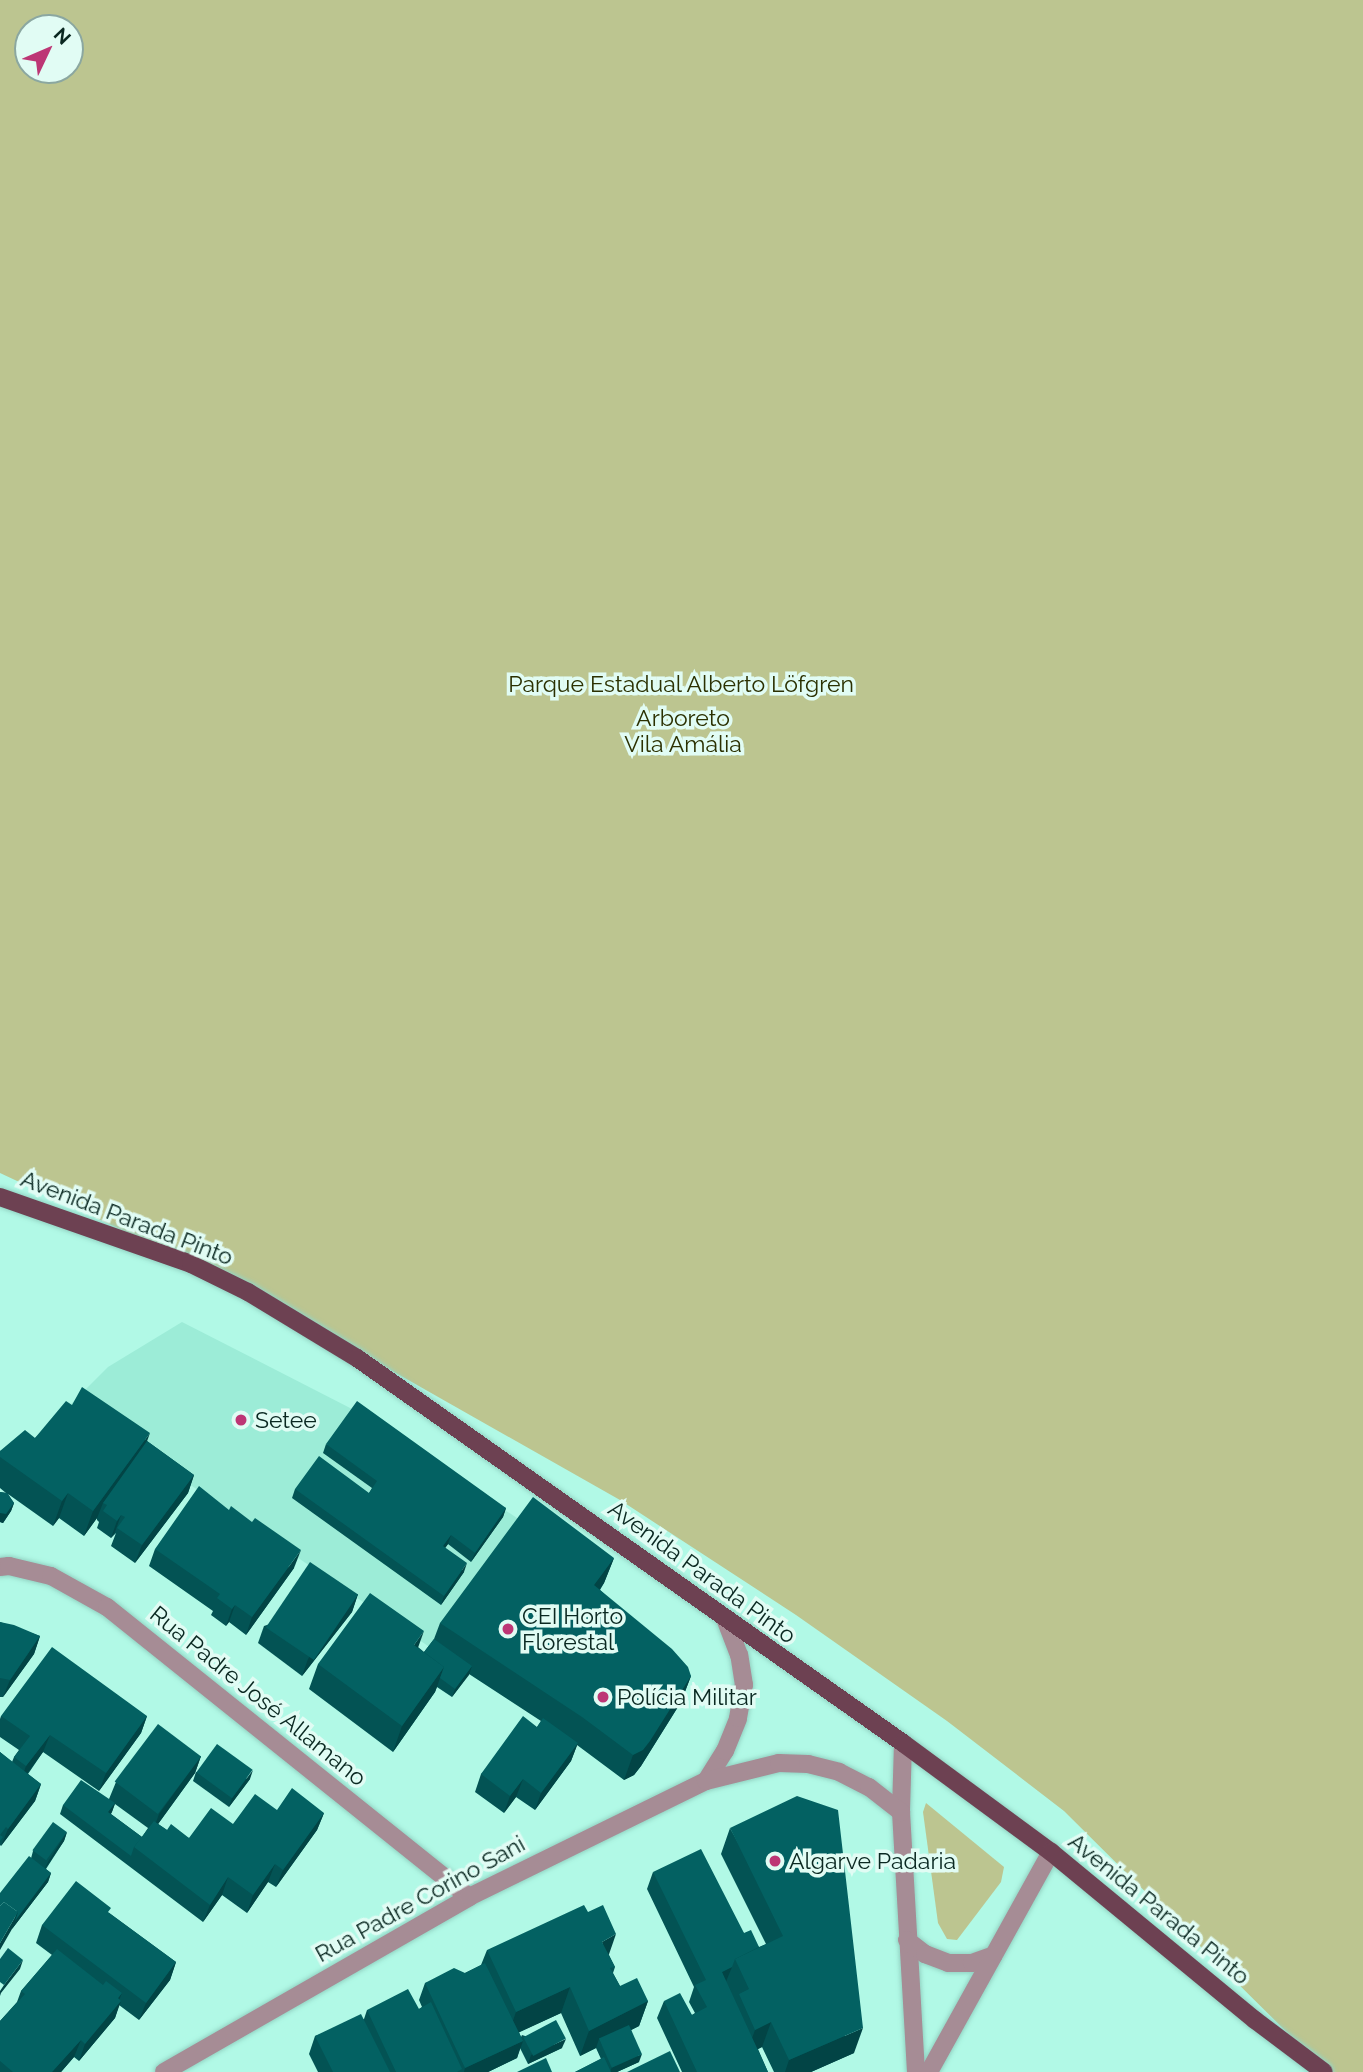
<!DOCTYPE html>
<meta charset="utf-8">
<style>
body{margin:0}
#map{position:relative;width:1363px;height:2072px;overflow:hidden;background:#b1f9e6;font-family:Raleway,sans-serif}
div>[style]{position:absolute}
[style*='--x']{left:calc(var(--x)*1px);top:calc(var(--y)*1px);width:calc(var(--w)*1px);rotate:calc(var(--a)*1deg)}
.built>*{inset:0;background:#9cecd7}
.green>*{inset:0;background:#bcc590}
.roads{filter:drop-shadow(0 0 2px #93d3c3) drop-shadow(0 0 2px #93d3c3)}
.minor>*{height:18px;margin:-9px;padding:0 9px;transform-origin:9px;border-radius:9px;background:#a68c95}
.major>*{height:18px;margin:-9px;padding:0 9px;transform-origin:9px;border-radius:9px;background:#6d4152}
.wall>*{inset:0;background:#035354}
.shaded-wall>*{inset:0;background:#024445}
.building>*{inset:0;background:#036162;transform-origin:0 0}
.dots>*{width:19px;height:19px;translate:-50% -50%;box-sizing:border-box;border:4px solid #e1fcf4;border-radius:50%}
span{translate:-50% -50%;white-space:nowrap;text-align:center;line-height:1.15;-webkit-text-stroke:7px #e1fcf4;paint-order:stroke}
.park-label{font-size:23px;color:#2b3001}
.street-label{font-size:23px;color:#0a2821}
.poi-label{font-size:23px;color:#0a2821}
.left{translate:0 -50%;text-align:left}
.north{position:absolute;left:14px;top:14px;width:70px;height:70px;box-sizing:border-box;background:#e1fcf4;border:2px solid #8ba7a0;border-radius:50%;rotate:46deg;font-size:19px;font-weight:700;line-height:28px;text-align:center;color:#0a2821}
.north::after{content:'';display:block;margin:auto;width:24px;height:32px;background:#bd3675;clip-path:polygon(50% 0,100% 100%,50% 72%,0 100%)}
</style>
<div id="map">
<div class="built">
<div style="clip-path:polygon(182px 1322px,354px 1410px,523px 1522px,431px 1648px,71px 1404px,108px 1367px)"></div>
</div>
<div class="green">
<div style="clip-path:polygon(evenodd,0 0,1363px 0,1363px 2072px,1327px 2072px,1064px 1811px,947px 1721px,796px 1615px,620px 1500px,246px 1288px,0 1173px,0 0,28px 28px,70px 28px,70px 70px,28px 70px,28px 28px)"></div>
<div style="clip-path:polygon(926px 1803px,1004px 1867px,1001px 1882px,957px 1940px,947px 1939px,938px 1923px,923px 1812px)"></div>
</div>
<div class="roads">
<div class="minor">
<div style="--x:0;--y:1567;--w:9;--a:-6"></div>
<div style="--x:9;--y:1566;--w:43;--a:13.4"></div>
<div style="--x:51;--y:1576;--w:64;--a:29"></div>
<div style="--x:107;--y:1607;--w:464;--a:38.7"></div>
<div style="--x:903;--y:1743;--w:69;--a:91.7"></div>
<div style="--x:901;--y:1812;--w:260;--a:86.7"></div>
<div style="--x:706;--y:1781;--w:36;--a:-58"></div>
<div style="--x:725;--y:1751;--w:35;--a:-68"></div>
<div style="--x:738;--y:1718;--w:34;--a:-80"></div>
<div style="--x:744;--y:1685;--w:30;--a:-99"></div>
<div style="--x:739;--y:1655;--w:40;--a:-111"></div>
<div style="--x:907;--y:1940;--w:23;--a:38"></div>
<div style="--x:925;--y:1954;--w:25;--a:21"></div>
<div style="--x:948;--y:1963;--w:24;--a:0"></div>
<div style="--x:972;--y:1963;--w:23;--a:-20"></div>
<div style="--x:164;--y:2072;--w:352;--a:-29.8"></div>
<div style="--x:469;--y:1897;--w:264;--a:-26.1"></div>
<div style="--x:706;--y:1781;--w:75;--a:-13.9"></div>
<div style="--x:779;--y:1763;--w:29;--a:2"></div>
<div style="--x:808;--y:1764;--w:32;--a:14"></div>
<div style="--x:839;--y:1772;--w:34;--a:27"></div>
<div style="--x:869;--y:1787;--w:41;--a:38"></div>
<div style="--x:929;--y:2072;--w:252;--a:-61"></div>
</div>
<div class="major">
<div style="--x:0;--y:1197;--w:202;--a:19.3"></div>
<div style="--x:191;--y:1264;--w:64;--a:26.2"></div>
<div style="--x:248;--y:1292;--w:127;--a:31.2"></div>
<div style="--x:357;--y:1358;--w:668;--a:35.19"></div>
<div style="--x:903;--y:1743;--w:184;--a:36.4"></div>
<div style="--x:1051;--y:1852;--w:264;--a:39.5"></div>
<div style="--x:1255;--y:2020;--w:86;--a:37"></div>
</div>
</div>
<div class="wall">
<div style="clip-path:polygon(72px 1405px,147px 1441px,194px 1475px,188px 1493px,135px 1563px,111px 1546px,116px 1533px,111px 1538px,97px 1528px,99px 1522px,97px 1520px,97px 1518px,84px 1536px,59px 1518px,53px 1526px,8px 1494px,14px 1503px,11px 1511px,3px 1523px,0 1522px,0 1492px,6px 1493px,0 1488px,0 1451px,35px 1438px)"></div>
<div style="clip-path:polygon(326px 1444px,506px 1508px,503px 1517px,471px 1562px,448px 1544px,445px 1548px,464px 1572px,441px 1605px,292px 1498px,295px 1489px,369px 1493px,372px 1488px,323px 1453px)"></div>
<div style="clip-path:polygon(155px 1549px,294px 1568px,246px 1635px,229px 1622px,226px 1626px,211px 1615px,213px 1611px,149px 1566px)"></div>
<div style="clip-path:polygon(614px 1558px,604px 1583px,600px 1590px,691px 1676px,681px 1702px,641px 1766px,634px 1775px,624px 1780px,577px 1745px,571px 1761px,535px 1810px,516px 1797px,504px 1813px,475px 1792px,481px 1774px,537px 1727px,541px 1721px,469px 1674px,452px 1697px,437px 1687px,435px 1692px,393px 1752px,309px 1689px,318px 1664px,418px 1647px,424px 1652px,434px 1639px,440px 1623px)"></div>
<div style="clip-path:polygon(358px 1594px,352px 1612px,302px 1676px,258px 1643px,264px 1626px)"></div>
<div style="clip-path:polygon(0 1622px,40px 1636px,34px 1654px,3px 1697px,0 1697px)"></div>
<div style="clip-path:polygon(1px 1716px,147px 1716px,141px 1733px,99px 1791px,43px 1752px,28px 1774px,41px 1784px,35px 1801px,1px 1846px,0 1845px,0 1752px,12px 1762px,14px 1757px,19px 1750px,0 1737px,0 1719px)"></div>
<div style="clip-path:polygon(evenodd,201px 1756px,195px 1773px,158px 1824px,167px 1830px,189px 1838px,277px 1810px,324px 1813px,317px 1830px,276px 1887px,268px 1882px,247px 1913px,222px 1895px,203px 1922px,60px 1814px,63px 1805px,109px 1799px,116px 1782px,201px 1756px,115px 1804px,148px 1828px,142px 1837px,111px 1814px,115px 1804px)"></div>
<div style="clip-path:polygon(196px 1772px,250px 1779px,229px 1807px,193px 1781px)"></div>
<div style="clip-path:polygon(730px 1828px,854px 2053px,811px 2072px,774px 2072px,762px 2047px,758px 2049px,768px 2072px,682px 2072px,657px 2018px,664px 2001px,692px 2015px,695px 2013px,689px 2002px,694px 1987px,647px 1889px,653px 1872px,744px 1933px,759px 1947px,766px 1944px,721px 1854px)"></div>
<div style="clip-path:polygon(67px 1832px,64px 1841px,46px 1869px,51px 1873px,48px 1882px,12px 1929px,33px 1851px)"></div>
<div style="clip-path:polygon(109px 1913px,176px 1962px,170px 1980px,139px 2020px,119px 2005px,115px 2018px,79px 2061px,74px 2057px,61px 2072px,0 2072px,0 2021px,17px 2002px,21px 1991px,52px 1955px,36px 1943px,42px 1925px)"></div>
<div style="clip-path:polygon(487px 1950px,609px 1955px,615px 1967px,613px 1973px,620px 1986px,648px 2001px,639px 2026px,631px 2030px,639px 2062px,617px 2072px,575px 2072px,601px 2059px,596px 2048px,580px 2056px,561px 2013px,519px 2032px,521px 2037px,522px 2035px,562px 2048px,528px 2064px,520px 2048px,517px 2058px,488px 2072px,318px 2072px,309px 2054px,315px 2036px,364px 2019px,367px 2010px,419px 2009px,422px 2007px,419px 2000px,425px 1983px,465px 1973px,481px 1965px)"></div>
</div>
<div class="shaded-wall">
<div style="clip-path:polygon(150px 1433px,141px 1458px,103px 1503px,97px 1518px,84px 1536px,93px 1511px)"></div>
<div style="clip-path:polygon(194px 1475px,188px 1493px,135px 1563px,142px 1545px)"></div>
<div style="clip-path:polygon(68px 1493px,59px 1518px,53px 1526px,62px 1501px)"></div>
<div style="clip-path:polygon(14px 1503px,11px 1511px,3px 1523px,0 1522px,0 1513px)"></div>
<div style="clip-path:polygon(506px 1508px,503px 1517px,471px 1562px,475px 1553px)"></div>
<div style="clip-path:polygon(121px 1515px,115px 1532px,111px 1538px,117px 1521px)"></div>
<div style="clip-path:polygon(451px 1535px,448px 1544px,440px 1555px,443px 1546px)"></div>
<div style="clip-path:polygon(301px 1550px,294px 1568px,246px 1635px,252px 1617px)"></div>
<div style="clip-path:polygon(614px 1558px,604px 1583px,585px 1610px,594px 1585px)"></div>
<div style="clip-path:polygon(467px 1563px,464px 1572px,441px 1605px,444px 1596px)"></div>
<div style="clip-path:polygon(358px 1594px,352px 1612px,302px 1676px,308px 1659px)"></div>
<div style="clip-path:polygon(235px 1605px,229px 1622px,226px 1626px,232px 1609px)"></div>
<div style="clip-path:polygon(424px 1631px,415px 1656px,414px 1645px)"></div>
<div style="clip-path:polygon(40px 1636px,34px 1654px,3px 1697px,10px 1680px)"></div>
<div style="clip-path:polygon(472px 1666px,469px 1675px,452px 1697px,455px 1689px)"></div>
<div style="clip-path:polygon(444px 1667px,435px 1692px,393px 1752px,402px 1726px)"></div>
<div style="clip-path:polygon(691px 1676px,681px 1702px,641px 1766px,634px 1775px,624px 1780px,633px 1755px)"></div>
<div style="clip-path:polygon(147px 1716px,141px 1733px,99px 1791px,106px 1773px)"></div>
<div style="clip-path:polygon(50px 1735px,43px 1752px,20px 1783px,26px 1766px)"></div>
<div style="clip-path:polygon(578px 1743px,571px 1761px,535px 1810px,541px 1793px)"></div>
<div style="clip-path:polygon(201px 1756px,195px 1773px,153px 1831px,159px 1814px)"></div>
<div style="clip-path:polygon(253px 1770px,250px 1779px,229px 1807px,232px 1798px)"></div>
<div style="clip-path:polygon(523px 1779px,516px 1797px,504px 1813px,510px 1796px)"></div>
<div style="clip-path:polygon(41px 1784px,35px 1801px,1px 1846px,8px 1829px)"></div>
<div style="clip-path:polygon(115px 1803px,112px 1812px,105px 1821px,108px 1812px)"></div>
<div style="clip-path:polygon(324px 1813px,317px 1830px,276px 1887px,283px 1870px)"></div>
<div style="clip-path:polygon(67px 1832px,64px 1841px,44px 1870px,48px 1862px)"></div>
<div style="clip-path:polygon(275px 1864px,268px 1882px,247px 1913px,253px 1895px)"></div>
<div style="clip-path:polygon(51px 1873px,48px 1882px,12px 1929px,0 1950px,0 1943px,18px 1912px)"></div>
<div style="clip-path:polygon(228px 1877px,222px 1895px,203px 1922px,210px 1905px)"></div>
<div style="clip-path:polygon(616px 1934px,607px 1960px,602px 1942px)"></div>
<div style="clip-path:polygon(23px 1960px,20px 1969px,1px 1993px,0 1996px,0 1991px,4px 1985px)"></div>
<div style="clip-path:polygon(176px 1962px,170px 1980px,139px 2020px,146px 2003px)"></div>
<div style="clip-path:polygon(732px 1967px,725px 1984px,722px 1972px)"></div>
<div style="clip-path:polygon(570px 1987px,561px 2013px,507px 2038px,516px 2012px)"></div>
<div style="clip-path:polygon(122px 1993px,117px 2005px,121px 2001px,115px 2018px,79px 2061px,85px 2044px)"></div>
<div style="clip-path:polygon(648px 2001px,639px 2026px,602px 2045px,599px 2039px,596px 2048px,580px 2056px,589px 2031px)"></div>
<div style="clip-path:polygon(771px 2022px,762px 2047px,746px 2055px,755px 2030px)"></div>
<div style="clip-path:polygon(863px 2028px,854px 2053px,811px 2072px,785px 2072px,789px 2060px)"></div>
<div style="clip-path:polygon(566px 2039px,562px 2048px,528px 2064px,531px 2055px)"></div>
<div style="clip-path:polygon(81px 2040px,74px 2057px,61px 2072px,52px 2072px)"></div>
<div style="clip-path:polygon(523px 2041px,517px 2058px,488px 2072px,464px 2072px,465px 2068px)"></div>
<div style="clip-path:polygon(642px 2054px,639px 2062px,617px 2072px,610px 2072px,612px 2067px)"></div>
</div>
<div class="building">
<div style="clip-path:polygon(82px 1387px,150px 1433px,93px 1511px,68px 1493px,62px 1501px,0 1457px,0 1451px,25px 1430px,35px 1438px,66px 1401px,72px 1405px)"></div>
<div style="clip-path:polygon(357px 1401px,506px 1508px,475px 1553px,451px 1535px,443px 1546px,467px 1563px,444px 1596px,295px 1489px,319px 1456px,369px 1493px,377px 1481px,326px 1444px)"></div>
<div style="clip-path:polygon(147px 1441px,194px 1475px,142px 1545px,117px 1528px,125px 1517px,121px 1515px,117px 1521px,103px 1511px,107px 1505px,103px 1503px)"></div>
<div style="clip-path:polygon(199px 1486px,229px 1510px,231px 1506px,252px 1522px,255px 1518px,301px 1550px,252px 1617px,235px 1605px,232px 1609px,217px 1598px,220px 1594px,155px 1549px)"></div>
<div style="clip-path:polygon(0 1492px,7px 1493px,14px 1503px,6px 1514px,0 1513px)"></div>
<div style="clip-path:polygon(533px 1497px,614px 1558px,594px 1585px,672px 1649px,688px 1667px,691px 1676px,650px 1741px,643px 1750px,633px 1755px,582px 1717px,440px 1623px)"></div>
<div style="left:310px;top:1562px;width:58px;height:79px;rotate:34deg"></div>
<div style="clip-path:polygon(370px 1593px,424px 1631px,414px 1645px,444px 1667px,402px 1726px,318px 1664px)"></div>
<div style="clip-path:polygon(0 1622px,14px 1625px,40px 1636px,10px 1680px,0 1678px)"></div>
<div style="clip-path:polygon(434px 1639px,472px 1666px,455px 1689px,440px 1678px,444px 1667px,424px 1652px)"></div>
<div style="clip-path:polygon(52px 1647px,147px 1716px,106px 1773px,50px 1735px,26px 1766px,14px 1757px,30px 1736px,1px 1716px)"></div>
<div style="clip-path:polygon(523px 1716px,537px 1727px,543px 1718px,578px 1743px,541px 1793px,523px 1779px,510px 1796px,481px 1774px)"></div>
<div style="left:158px;top:1724px;width:54px;height:72px;rotate:37deg"></div>
<div style="left:217px;top:1744px;width:44px;height:35px;rotate:36deg"></div>
<div style="clip-path:polygon(0 1752px,41px 1784px,8px 1829px,6px 1827px,0 1835px,3px 1837px,0 1841px)"></div>
<div style="clip-path:polygon(81px 1780px,115px 1803px,108px 1812px,142px 1837px,134px 1847px,131px 1856px,63px 1805px)"></div>
<div style="clip-path:polygon(292px 1788px,324px 1813px,283px 1870px,275px 1864px,253px 1895px,228px 1877px,210px 1905px,134px 1847px,154px 1821px,167px 1830px,171px 1824px,189px 1838px,211px 1808px,233px 1824px,255px 1794px,277px 1810px)"></div>
<div style="clip-path:polygon(797px 1796px,838px 1810px,863px 2028px,789px 2060px,771px 2022px,755px 2030px,739px 1994px,749px 1989px,735px 1959px,783px 1936px,730px 1828px)"></div>
<div style="left:53px;top:1822px;width:17px;height:35px;rotate:36deg"></div>
<div style="clip-path:polygon(701px 1849px,744px 1933px,751px 1930px,759px 1947px,735px 1959px,732px 1967px,722px 1972px,768px 2072px,697px 2072px,664px 2001px,680px 1993px,692px 2015px,707px 2007px,695px 1985px,706px 1980px,653px 1872px)"></div>
<div style="clip-path:polygon(29px 1856px,51px 1873px,15px 1921px,18px 1912px,4px 1902px,0 1906px,0 1893px)"></div>
<div style="clip-path:polygon(76px 1881px,111px 1908px,108px 1912px,176px 1962px,146px 2003px,42px 1925px)"></div>
<div style="clip-path:polygon(4px 1902px,18px 1912px,0 1943px,0 1906px)"></div>
<div style="clip-path:polygon(584px 1905px,588px 1912px,603px 1905px,616px 1934px,602px 1942px,615px 1967px,610px 1968px,620px 1986px,637px 1978px,648px 2001px,589px 2031px,570px 1987px,516px 2012px,487px 1950px)"></div>
<div style="clip-path:polygon(8px 1948px,23px 1960px,4px 1985px,0 1982px,0 1959px)"></div>
<div style="clip-path:polygon(57px 1949px,103px 1985px,106px 1981px,122px 1993px,118px 1998px,121px 2001px,85px 2044px,81px 2040px,52px 2072px,13px 2072px,0 2061px,0 2021px,25px 1994px,21px 1991px)"></div>
<div style="clip-path:polygon(485px 1963px,523px 2041px,465px 2068px,425px 1983px,454px 1968px,465px 1973px)"></div>
<div style="clip-path:polygon(408px 1989px,419px 2009px,431px 2002px,462px 2069px,457px 2072px,396px 2072px,367px 2010px)"></div>
<div style="clip-path:polygon(361px 2014px,390px 2072px,333px 2072px,315px 2036px)"></div>
<div style="left:556px;top:2020px;width:21px;height:37px;rotate:62deg"></div>
<div style="left:629px;top:2025px;width:32px;height:33px;rotate:66deg"></div>
<div style="clip-path:polygon(670px 2051px,680px 2072px,627px 2072px)"></div>
<div style="clip-path:polygon(604px 2057px,611px 2072px,575px 2072px)"></div>
<div style="clip-path:polygon(546px 2058px,552px 2072px,517px 2072px)"></div>
</div>
<div class="dots">
<div style="left:241px;top:1420px;background:#bd3675"></div>
<div style="left:508px;top:1629px;background:#bd3675"></div>
<div style="left:603px;top:1697px;background:#bd3675"></div>
<div style="left:775px;top:1861px;background:#bd3675"></div>
</div>
<div class="park-label">
<span style="left:681px;top:684px">Parque Estadual Alberto Löfgren</span>
<span style="left:683px;top:731px">Arboreto<br>Vila Amália</span>
</div>
<div class="street-label">
<span style="left:127px;top:1218px;rotate:21deg">Avenida Parada Pinto</span>
<span style="left:702px;top:1572px;rotate:36deg">Avenida Parada Pinto</span>
<span style="left:258px;top:1696px;rotate:39deg">Rua Padre José Allamano</span>
<span style="left:420px;top:1899px;rotate:-29deg">Rua Padre Corino Sani</span>
<span style="left:1159px;top:1909px;rotate:39deg">Avenida Parada Pinto</span>
</div>
<div class="poi-label">
<span class="left" style="left:255px;top:1420px">Setee</span>
<span class="left" style="left:522px;top:1629px">CEI Horto<br>Florestal</span>
<span class="left" style="left:617px;top:1697px">Polícia Militar</span>
<span class="left" style="left:789px;top:1861px">Algarve Padaria</span>
</div>
<div class="north">N</div>
</div>
